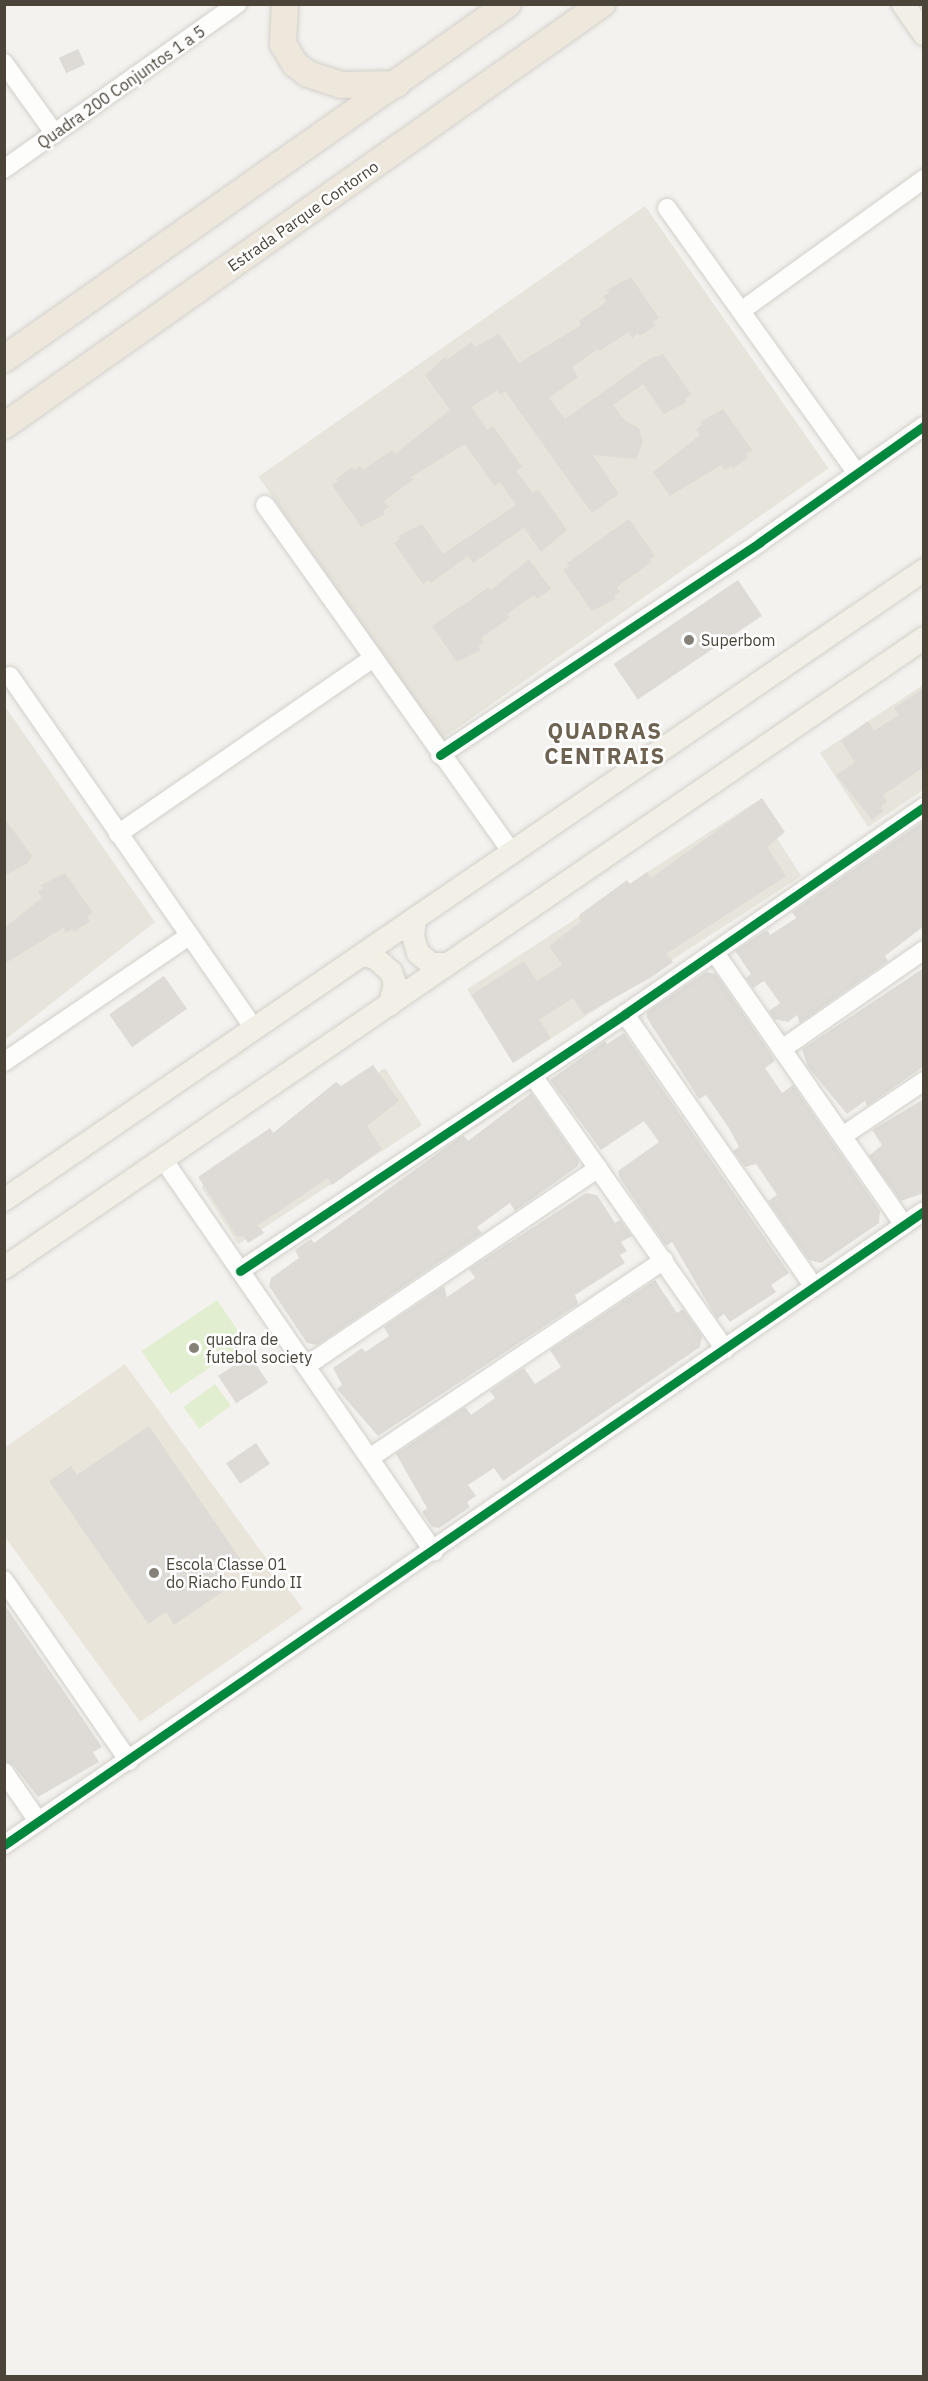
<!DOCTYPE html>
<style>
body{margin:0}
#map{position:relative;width:928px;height:2381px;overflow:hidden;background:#f4f2ee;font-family:"IBM Plex Sans",sans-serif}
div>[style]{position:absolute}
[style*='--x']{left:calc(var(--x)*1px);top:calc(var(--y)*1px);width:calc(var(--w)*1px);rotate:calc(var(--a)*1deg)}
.residential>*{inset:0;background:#e7e4dc;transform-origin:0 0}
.education>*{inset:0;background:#eae5da}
.green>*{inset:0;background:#e1eecf;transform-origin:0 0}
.building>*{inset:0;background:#dedbd6;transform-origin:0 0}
.roads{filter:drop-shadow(0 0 2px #d2d0cb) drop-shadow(0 0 2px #d2d0cb)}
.minor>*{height:18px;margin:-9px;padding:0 9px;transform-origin:9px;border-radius:9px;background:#fdfdfc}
.major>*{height:22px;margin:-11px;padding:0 11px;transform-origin:11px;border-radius:11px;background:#f2efe6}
.highway>*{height:26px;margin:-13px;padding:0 13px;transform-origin:13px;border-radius:13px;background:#ede8db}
.cycleway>*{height:9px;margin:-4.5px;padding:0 4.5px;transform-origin:4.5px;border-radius:4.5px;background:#00873e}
.dots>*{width:16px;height:16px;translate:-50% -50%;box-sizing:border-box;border:3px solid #fff;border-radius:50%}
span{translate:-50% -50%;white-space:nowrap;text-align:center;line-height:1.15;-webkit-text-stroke:5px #fff;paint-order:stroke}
.street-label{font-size:16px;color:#4b4439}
.poi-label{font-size:16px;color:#4b4439}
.left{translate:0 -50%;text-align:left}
.district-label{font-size:22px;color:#6e6250;font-weight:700;letter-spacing:1.5px}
.frame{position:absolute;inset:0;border:6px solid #4b4439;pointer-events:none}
</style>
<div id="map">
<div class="residential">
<div style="left:645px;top:206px;width:320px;height:472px;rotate:55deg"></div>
<div style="clip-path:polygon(923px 685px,923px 790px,868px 827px,820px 753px)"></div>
<div style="clip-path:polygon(4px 705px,155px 922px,5px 1040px,4px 1040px)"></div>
<div style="left:754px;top:803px;width:87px;height:342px;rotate:57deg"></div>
<div style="left:385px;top:1068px;width:68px;height:219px;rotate:57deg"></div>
</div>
<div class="education">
<div style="clip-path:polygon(125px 1364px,303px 1609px,140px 1722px,5px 1537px,4px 1448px)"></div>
</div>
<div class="green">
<div style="left:217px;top:1300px;width:52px;height:91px;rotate:56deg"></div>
<div style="left:215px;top:1384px;width:27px;height:39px;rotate:54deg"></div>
</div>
<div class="building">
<div style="left:78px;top:49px;width:17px;height:21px;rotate:65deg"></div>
<div style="clip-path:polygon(631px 277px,659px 318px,653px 322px,656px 325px,640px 336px,638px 333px,632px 338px,628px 332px,600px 351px,598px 349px,572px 367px,578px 377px,549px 398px,565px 419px,651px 358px,663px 354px,691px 394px,685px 399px,687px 402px,664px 414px,643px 384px,613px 405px,625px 421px,639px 428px,643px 443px,636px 459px,593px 455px,619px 494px,592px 513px,505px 391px,500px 395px,497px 390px,472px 407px,487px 430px,493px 426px,522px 467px,516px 471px,533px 493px,538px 489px,567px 530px,541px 552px,524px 528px,473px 563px,468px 556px,431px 583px,429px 580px,423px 584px,394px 543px,400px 539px,398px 536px,422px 524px,443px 554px,516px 505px,500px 482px,494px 486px,465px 444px,411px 477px,413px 480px,384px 501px,389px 507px,383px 511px,385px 514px,361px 527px,332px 485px,338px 481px,336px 479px,352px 467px,354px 470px,360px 466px,363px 470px,392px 450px,395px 454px,450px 410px,425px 375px,445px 357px,447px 360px,472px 342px,475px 347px,499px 334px,519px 363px,581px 325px,579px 321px,607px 301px,603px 297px,609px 293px,607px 290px)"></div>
<div style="clip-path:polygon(723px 409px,752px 450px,746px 454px,748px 458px,733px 468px,731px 466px,725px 470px,721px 465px,670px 496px,653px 472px,700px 435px,696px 429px,702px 425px,700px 422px)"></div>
<div style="clip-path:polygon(629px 519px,655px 556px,649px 560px,651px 562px,617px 587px,620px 592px,614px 596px,616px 599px,592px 611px,563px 570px,569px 566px,567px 563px)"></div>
<div style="clip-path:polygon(529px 559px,551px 589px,537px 599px,534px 595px,507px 614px,510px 618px,481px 638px,484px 642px,478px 646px,481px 650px,457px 662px,432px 626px,489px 587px,491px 590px)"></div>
<div style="left:738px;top:580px;width:43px;height:150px;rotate:56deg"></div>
<div style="clip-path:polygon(924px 688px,924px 767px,883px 795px,887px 802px,881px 806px,884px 811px,872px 820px,836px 775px,855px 762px,841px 741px,868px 721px,874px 731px,899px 715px,894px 708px)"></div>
<div style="clip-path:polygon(762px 798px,785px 832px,767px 847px,786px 876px,666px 954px,673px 962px,650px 978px,584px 1015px,573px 998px,539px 1020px,551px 1038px,513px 1063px,471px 995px,524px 961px,537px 981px,562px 965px,549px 946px,581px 922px,579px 915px,627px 880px,630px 884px,647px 872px,651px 878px)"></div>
<div style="clip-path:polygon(4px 818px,32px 856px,28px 863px,4px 876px)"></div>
<div style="clip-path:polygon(924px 821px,924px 926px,885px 956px,888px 961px,800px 1023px,797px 1015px,788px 1022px,774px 1019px,769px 1011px,780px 1003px,764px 981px,753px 988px,746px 978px,751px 974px,735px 951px,767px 930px,770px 935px,796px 918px,792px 912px)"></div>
<div style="clip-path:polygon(65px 873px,93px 913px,87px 917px,90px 921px,74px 932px,72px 929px,66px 933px,63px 928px,4px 964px,4px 928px,42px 898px,38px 892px,43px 888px,41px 885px)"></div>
<div style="clip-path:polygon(924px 968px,924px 1066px,867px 1106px,865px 1101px,847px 1114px,808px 1067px,802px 1049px)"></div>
<div style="clip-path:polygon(706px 972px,716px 974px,769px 1051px,775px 1061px,765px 1068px,782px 1093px,793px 1085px,880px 1211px,879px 1223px,821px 1263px,809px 1260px,768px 1201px,777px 1195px,756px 1164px,745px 1167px,733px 1151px,739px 1147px,729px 1128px,706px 1095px,699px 1099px,647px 1018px,647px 1012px)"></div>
<div style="left:164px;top:976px;width:40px;height:67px;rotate:55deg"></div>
<div style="clip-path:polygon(624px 1033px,789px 1273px,771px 1285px,776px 1292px,730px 1322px,724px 1314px,717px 1319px,672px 1242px,666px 1246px,620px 1178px,618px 1171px,659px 1142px,644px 1121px,601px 1150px,550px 1080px,605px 1041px,607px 1044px)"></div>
<div style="clip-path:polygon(373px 1065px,399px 1101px,367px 1126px,382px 1149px,332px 1185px,328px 1178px,258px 1225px,264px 1233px,248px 1243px,243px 1236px,237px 1237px,198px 1177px,270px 1128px,273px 1133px,336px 1082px,341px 1086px)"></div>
<div style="clip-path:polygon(531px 1093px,579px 1161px,578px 1166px,515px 1211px,510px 1203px,477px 1227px,482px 1233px,317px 1345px,307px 1343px,269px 1286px,271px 1278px,299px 1258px,295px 1250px,311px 1239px,314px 1243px,463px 1135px,468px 1141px)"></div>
<div style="clip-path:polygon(924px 1099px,924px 1193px,901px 1201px,869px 1156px,882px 1145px,872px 1130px)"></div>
<div style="clip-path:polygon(586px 1193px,597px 1195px,615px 1223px,620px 1220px,632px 1236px,621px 1242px,627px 1251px,620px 1255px,625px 1263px,575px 1295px,578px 1304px,378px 1436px,337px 1389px,342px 1385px,333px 1368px,362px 1348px,365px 1352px,389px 1336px,384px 1327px,444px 1286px,447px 1297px,475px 1278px,469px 1269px)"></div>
<div style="clip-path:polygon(655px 1280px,677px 1313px,683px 1309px,702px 1336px,700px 1347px,503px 1481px,494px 1468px,468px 1485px,476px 1496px,467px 1502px,470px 1507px,439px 1528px,432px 1527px,422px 1512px,427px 1508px,396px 1454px,465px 1407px,471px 1415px,495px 1398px,490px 1391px,524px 1368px,535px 1384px,561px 1367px,550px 1350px)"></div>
<div style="left:250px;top:1355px;width:33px;height:38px;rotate:57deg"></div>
<div style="clip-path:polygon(149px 1426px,241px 1560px,222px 1573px,231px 1586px,174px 1625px,166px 1612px,148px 1624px,49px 1481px,71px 1466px,77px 1475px)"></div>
<div style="left:256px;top:1443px;width:25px;height:36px;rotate:56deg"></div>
<div style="clip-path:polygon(4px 1604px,102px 1747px,93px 1752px,99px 1762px,38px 1797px,13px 1765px,4px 1761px)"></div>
</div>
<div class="roads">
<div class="minor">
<div style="--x:4;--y:63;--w:87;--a:54.3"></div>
<div style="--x:4;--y:169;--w:286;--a:-35.3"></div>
<div style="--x:667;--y:208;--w:325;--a:54.4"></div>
<div style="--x:741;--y:311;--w:226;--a:-35.8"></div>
<div style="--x:265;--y:505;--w:427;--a:54.6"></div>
<div style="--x:10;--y:676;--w:429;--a:55.3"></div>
<div style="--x:440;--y:755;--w:384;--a:-33.6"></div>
<div style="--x:760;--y:542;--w:201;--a:-35.3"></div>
<div style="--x:118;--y:834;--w:310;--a:-34.6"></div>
<div style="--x:715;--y:953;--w:331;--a:55.2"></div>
<div style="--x:625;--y:1014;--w:332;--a:55.3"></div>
<div style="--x:782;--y:1049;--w:173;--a:-34.9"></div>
<div style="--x:4;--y:1062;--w:224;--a:-34.3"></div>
<div style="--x:533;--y:1076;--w:334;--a:54.9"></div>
<div style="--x:844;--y:1135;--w:97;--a:-34"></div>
<div style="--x:163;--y:1159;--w:477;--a:55.4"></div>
<div style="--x:240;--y:1271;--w:463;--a:-33.7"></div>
<div style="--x:625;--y:1014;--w:364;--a:-34.7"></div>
<div style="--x:306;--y:1366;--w:353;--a:-34.1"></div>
<div style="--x:371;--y:1457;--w:353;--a:-33.9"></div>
<div style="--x:4;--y:1580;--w:220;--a:55.4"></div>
<div style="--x:4;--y:1772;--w:60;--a:55.2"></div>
<div style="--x:4;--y:1845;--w:1117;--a:-34.57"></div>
</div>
<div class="major">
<div style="--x:903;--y:4;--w:37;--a:55"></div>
<div style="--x:415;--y:920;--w:16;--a:97"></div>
<div style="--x:413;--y:936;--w:18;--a:74"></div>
<div style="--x:418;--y:953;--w:17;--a:40"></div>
<div style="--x:431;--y:964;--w:14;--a:0"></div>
<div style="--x:364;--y:955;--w:11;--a:15"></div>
<div style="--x:375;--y:958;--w:21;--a:41"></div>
<div style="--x:391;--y:972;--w:12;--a:70"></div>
<div style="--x:395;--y:983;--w:22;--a:103"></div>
<div style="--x:4;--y:1200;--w:1115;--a:-34.4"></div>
<div style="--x:4;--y:1268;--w:1115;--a:-34.4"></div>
</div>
<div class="highway">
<div style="--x:285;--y:4;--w:40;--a:92.9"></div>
<div style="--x:283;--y:44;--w:23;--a:59"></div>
<div style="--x:295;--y:64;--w:16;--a:38"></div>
<div style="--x:308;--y:74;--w:35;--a:18"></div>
<div style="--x:341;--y:85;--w:56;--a:-1"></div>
<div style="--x:4;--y:359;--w:616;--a:-35.16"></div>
<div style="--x:4;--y:426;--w:732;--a:-35.21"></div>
</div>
</div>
<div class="cycleway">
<div style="--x:440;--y:755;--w:384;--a:-33.6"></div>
<div style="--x:760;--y:542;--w:201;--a:-35.3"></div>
<div style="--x:240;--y:1271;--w:463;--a:-33.7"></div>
<div style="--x:625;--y:1014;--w:364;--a:-34.7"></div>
<div style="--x:4;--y:1845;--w:1117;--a:-34.57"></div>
</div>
<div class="dots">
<div style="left:689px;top:640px;background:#868178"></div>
<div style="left:194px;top:1348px;background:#868178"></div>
<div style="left:154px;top:1573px;background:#868178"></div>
</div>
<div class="street-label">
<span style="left:121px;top:87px;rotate:-35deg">Quadra 200 Conjuntos 1 a 5</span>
<span style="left:303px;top:216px;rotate:-35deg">Estrada Parque Contorno</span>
</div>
<div class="poi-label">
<span class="left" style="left:701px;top:640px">Superbom</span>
<span class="left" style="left:206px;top:1348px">quadra de<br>futebol society</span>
<span class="left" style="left:166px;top:1573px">Escola Classe 01<br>do Riacho Fundo II</span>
</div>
<div class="district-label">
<span style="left:605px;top:743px">QUADRAS<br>CENTRAIS</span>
</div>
<div class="frame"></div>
</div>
